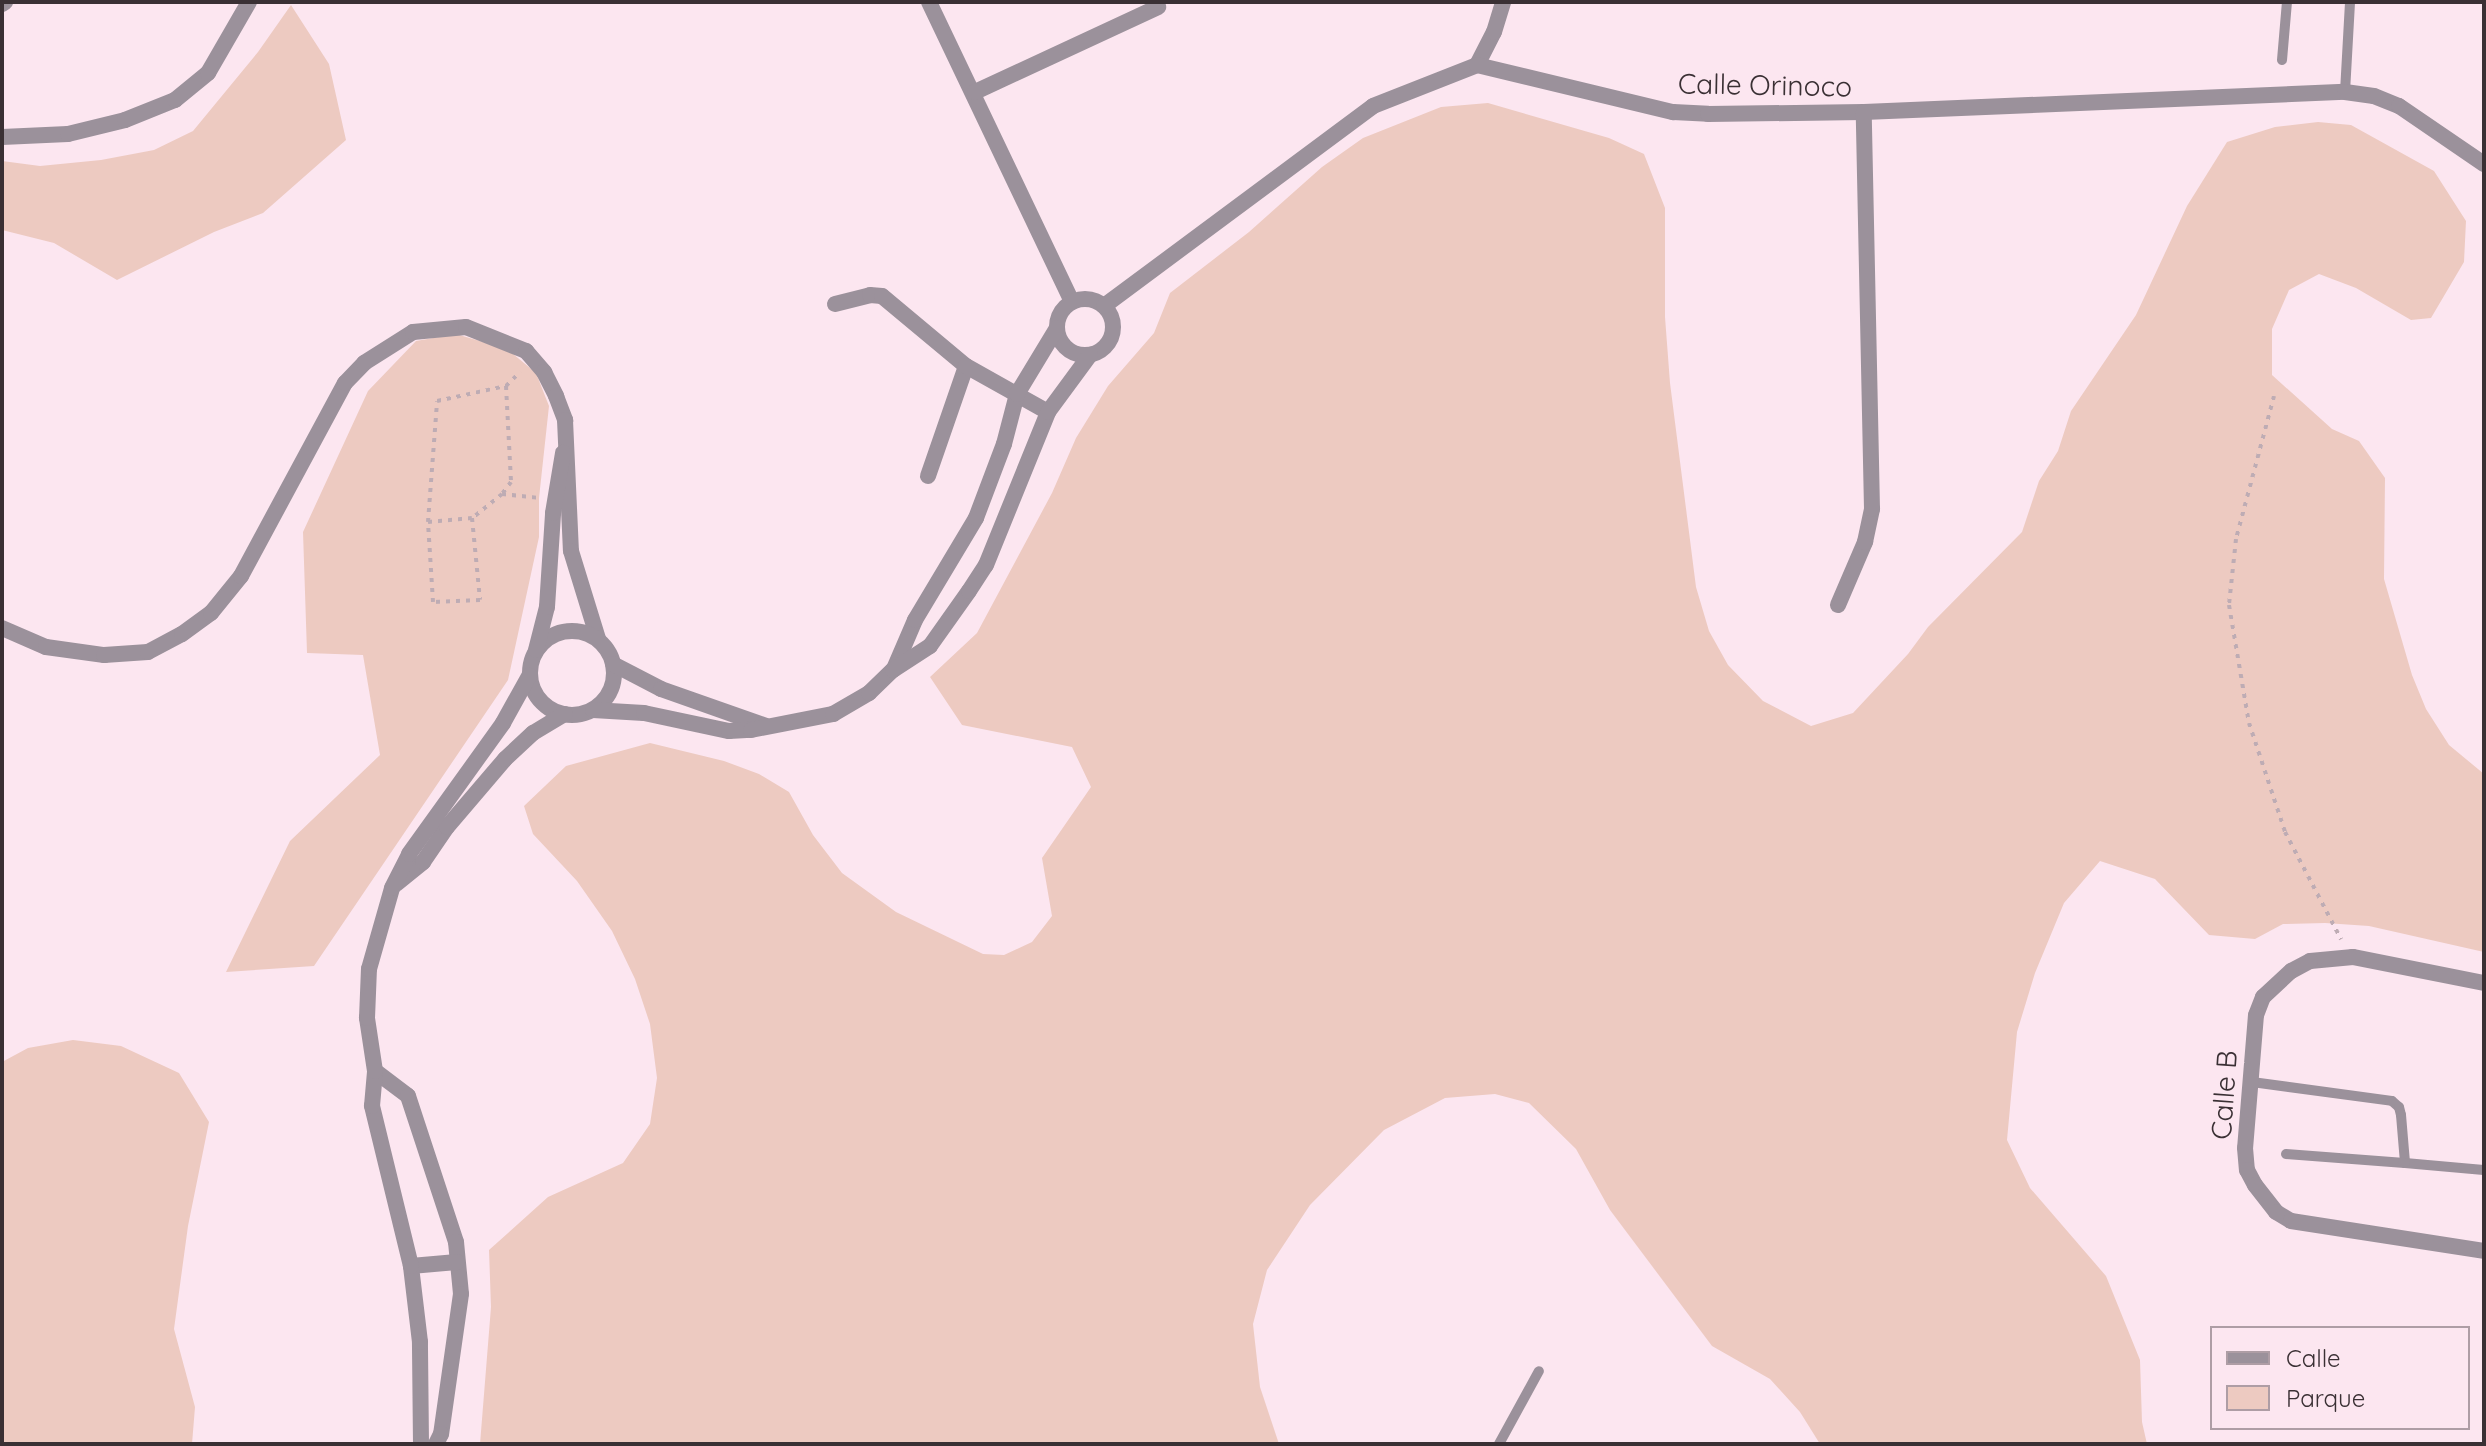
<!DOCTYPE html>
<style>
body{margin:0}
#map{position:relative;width:2486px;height:1446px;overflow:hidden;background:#fce6f0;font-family:Quicksand,sans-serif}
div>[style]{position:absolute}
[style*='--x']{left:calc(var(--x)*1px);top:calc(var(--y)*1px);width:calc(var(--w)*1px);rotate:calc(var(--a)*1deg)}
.green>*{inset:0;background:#edcac1}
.path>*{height:4px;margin-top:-2px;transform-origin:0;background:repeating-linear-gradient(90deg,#beacb4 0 4px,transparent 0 10px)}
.service>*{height:10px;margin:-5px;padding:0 5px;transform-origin:5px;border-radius:5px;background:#9b919b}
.minor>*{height:16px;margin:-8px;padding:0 8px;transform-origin:8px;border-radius:8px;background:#9b919b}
.minor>.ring{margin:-8px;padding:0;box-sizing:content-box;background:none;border:16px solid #9b919b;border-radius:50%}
span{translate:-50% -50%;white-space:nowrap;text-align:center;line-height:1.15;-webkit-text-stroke:7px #fce6f0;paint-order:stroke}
.street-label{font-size:28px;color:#3a3034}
.frame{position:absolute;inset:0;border:4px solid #3a3034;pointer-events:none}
.legend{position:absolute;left:2210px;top:1326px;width:260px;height:104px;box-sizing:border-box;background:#fce6f0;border:2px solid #ae9da5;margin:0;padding:10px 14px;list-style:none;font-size:24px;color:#3a3034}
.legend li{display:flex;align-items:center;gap:16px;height:40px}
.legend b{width:40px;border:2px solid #ae9da5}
</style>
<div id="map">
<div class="green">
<div style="clip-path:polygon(291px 5px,329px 64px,346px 140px,263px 213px,214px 232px,117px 280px,54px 243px,2px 230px,2px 161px,40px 166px,101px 160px,154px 150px,193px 131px,258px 52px)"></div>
<div style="clip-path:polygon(1488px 103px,1609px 138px,1644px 154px,1665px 208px,1665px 317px,1670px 383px,1696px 587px,1709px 631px,1728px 665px,1763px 701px,1811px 726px,1853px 713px,1908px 654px,1928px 627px,2022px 532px,2039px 481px,2058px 451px,2071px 411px,2136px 315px,2187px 206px,2227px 142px,2275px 127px,2318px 122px,2351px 125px,2434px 171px,2466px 221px,2464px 262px,2431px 318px,2411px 320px,2356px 288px,2319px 274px,2289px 290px,2272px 329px,2272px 375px,2332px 429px,2359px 441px,2385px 478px,2384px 579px,2412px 675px,2426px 709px,2449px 745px,2484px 774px,2484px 952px,2369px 926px,2325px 923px,2283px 924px,2255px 939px,2209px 935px,2155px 879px,2100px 861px,2064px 903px,2035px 973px,2017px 1032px,2007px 1140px,2030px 1188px,2106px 1276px,2140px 1360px,2142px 1422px,2147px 1444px,1820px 1444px,1800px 1412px,1770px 1379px,1712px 1346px,1610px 1210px,1576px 1149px,1529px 1103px,1495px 1094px,1445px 1098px,1384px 1130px,1310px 1205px,1267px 1270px,1253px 1324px,1260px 1387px,1279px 1444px,480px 1444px,491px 1307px,489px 1250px,548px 1197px,623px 1163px,650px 1124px,657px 1078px,650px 1024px,635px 979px,612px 931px,577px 881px,533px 834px,524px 806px,566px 766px,650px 743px,724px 761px,759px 774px,789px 792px,813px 835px,842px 873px,896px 912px,983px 954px,1004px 955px,1032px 942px,1052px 916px,1042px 858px,1091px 787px,1072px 747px,962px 725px,930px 677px,977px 633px,1052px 493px,1076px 438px,1108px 386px,1154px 333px,1170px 293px,1249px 232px,1322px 167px,1363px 138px,1441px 107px)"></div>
<div style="clip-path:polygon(456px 334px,507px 349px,536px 373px,549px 406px,539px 498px,539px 537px,508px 680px,314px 966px,226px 972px,290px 841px,380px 755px,363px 655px,307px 653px,303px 532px,368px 391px,416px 341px)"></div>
<div style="clip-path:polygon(73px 1040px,121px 1046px,179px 1073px,209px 1122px,188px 1226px,174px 1329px,195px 1407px,192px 1444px,2px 1444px,2px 1062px,28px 1048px)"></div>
</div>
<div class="path">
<div style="--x:506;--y:386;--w:96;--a:87"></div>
<div style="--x:511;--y:482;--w:15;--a:127"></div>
<div style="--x:502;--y:494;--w:38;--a:141"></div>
<div style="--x:472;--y:518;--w:82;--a:84.4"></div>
<div style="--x:480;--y:600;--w:47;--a:177.6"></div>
<div style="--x:433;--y:602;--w:80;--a:-93.6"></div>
<div style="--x:428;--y:522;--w:121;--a:-85.7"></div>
<div style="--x:437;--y:401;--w:71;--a:-12.3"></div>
<div style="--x:506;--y:386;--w:20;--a:-45"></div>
<div style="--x:2274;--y:396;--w:148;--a:104.9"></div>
<div style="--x:2236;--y:539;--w:66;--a:96.1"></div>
<div style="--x:2229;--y:605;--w:120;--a:80.4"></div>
<div style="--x:2249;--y:723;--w:115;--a:71.7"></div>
<div style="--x:2285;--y:832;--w:121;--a:62.4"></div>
<div style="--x:502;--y:494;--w:37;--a:6"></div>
<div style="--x:428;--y:522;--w:44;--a:-5.2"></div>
</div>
<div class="service">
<div style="--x:2282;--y:60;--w:58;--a:-85.1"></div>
<div style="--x:2345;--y:92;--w:90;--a:-86.8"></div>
<div style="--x:2252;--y:1082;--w:141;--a:7.7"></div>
<div style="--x:2392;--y:1101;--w:9;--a:41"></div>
<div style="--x:2399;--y:1107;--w:8;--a:76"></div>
<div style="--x:2401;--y:1115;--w:48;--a:85.2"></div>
<div style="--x:2405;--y:1163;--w:79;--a:5.1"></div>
<div style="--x:2286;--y:1154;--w:119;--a:4.3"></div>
<div style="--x:1499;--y:1444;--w:83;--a:-61.3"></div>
</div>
<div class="minor">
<div style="--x:929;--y:2;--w:332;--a:64.5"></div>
<div style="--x:2;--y:4;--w:4;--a:-34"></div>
<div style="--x:1477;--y:65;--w:37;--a:-63"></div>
<div style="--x:1494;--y:32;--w:31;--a:-73"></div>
<div style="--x:975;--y:92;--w:202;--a:-24.9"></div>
<div style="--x:2;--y:137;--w:66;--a:-2.6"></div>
<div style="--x:68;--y:134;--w:59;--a:-13.8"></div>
<div style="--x:125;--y:120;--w:54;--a:-21.8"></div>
<div style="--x:175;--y:100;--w:43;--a:-39.3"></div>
<div style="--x:208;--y:73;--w:82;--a:-60"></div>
<div class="ring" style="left:1057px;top:299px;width:40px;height:40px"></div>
<div style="--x:835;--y:304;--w:36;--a:-14"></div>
<div style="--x:870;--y:295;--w:12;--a:5"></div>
<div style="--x:882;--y:296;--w:109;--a:39.8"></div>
<div style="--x:1104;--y:306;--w:335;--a:-36.6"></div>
<div style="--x:1373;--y:106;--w:112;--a:-21.5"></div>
<div style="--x:1477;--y:65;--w:202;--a:13.5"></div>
<div style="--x:1673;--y:112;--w:35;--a:3"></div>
<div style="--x:1708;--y:114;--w:156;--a:-0.7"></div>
<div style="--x:1864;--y:112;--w:481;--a:-2.4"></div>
<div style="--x:2345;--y:92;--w:29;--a:8"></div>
<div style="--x:2374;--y:96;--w:27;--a:22"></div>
<div style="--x:2399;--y:106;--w:103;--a:34.3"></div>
<div style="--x:928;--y:476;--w:116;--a:-70.9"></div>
<div style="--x:966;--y:366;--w:94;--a:29.3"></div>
<div style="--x:1838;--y:605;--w:69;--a:-66.8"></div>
<div style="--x:1865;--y:542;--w:34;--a:-78"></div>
<div style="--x:1872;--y:509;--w:397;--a:-91.2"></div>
<div style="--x:2;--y:628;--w:48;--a:23.4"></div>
<div style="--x:46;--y:647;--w:59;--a:7.9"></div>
<div style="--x:104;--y:655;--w:44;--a:-3.9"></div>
<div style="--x:148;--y:652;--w:38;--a:-28"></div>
<div style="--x:182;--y:634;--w:36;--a:-36"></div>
<div style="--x:211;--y:613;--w:48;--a:-51"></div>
<div style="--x:241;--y:576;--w:219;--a:-61.7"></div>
<div style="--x:345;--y:383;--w:28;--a:-46"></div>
<div style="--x:364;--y:363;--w:58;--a:-32.3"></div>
<div style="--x:413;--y:332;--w:53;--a:-5.4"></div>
<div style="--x:466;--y:327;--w:65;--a:21.8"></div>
<div style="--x:526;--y:351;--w:28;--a:49"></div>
<div style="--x:544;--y:372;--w:27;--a:63"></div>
<div style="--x:556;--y:396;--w:26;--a:69"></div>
<div style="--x:565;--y:420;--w:131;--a:87.4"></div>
<div style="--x:571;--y:551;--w:92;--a:72.9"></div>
<div class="ring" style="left:530px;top:631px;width:68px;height:68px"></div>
<div style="--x:536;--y:650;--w:44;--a:-75.7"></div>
<div style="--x:547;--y:607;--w:94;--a:-86.3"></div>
<div style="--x:553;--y:513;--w:61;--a:-80.5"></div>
<div style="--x:613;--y:664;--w:54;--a:27.5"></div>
<div style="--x:661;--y:689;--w:111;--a:19.4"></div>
<div style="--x:894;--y:669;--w:53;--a:-66.8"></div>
<div style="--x:915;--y:620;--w:119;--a:-59.1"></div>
<div style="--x:976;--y:518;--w:79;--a:-69.3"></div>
<div style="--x:1004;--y:444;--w:52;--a:-75.4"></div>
<div style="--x:1017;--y:394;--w:77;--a:-58.8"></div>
<div style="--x:593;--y:710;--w:51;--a:3.4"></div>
<div style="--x:644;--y:713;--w:87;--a:12"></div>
<div style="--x:729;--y:731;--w:22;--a:-3"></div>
<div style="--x:751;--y:730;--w:84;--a:-11"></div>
<div style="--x:833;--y:714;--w:42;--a:-30.3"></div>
<div style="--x:869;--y:693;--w:33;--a:-44"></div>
<div style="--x:893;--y:670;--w:44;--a:-33"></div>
<div style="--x:930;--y:646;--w:67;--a:-54.7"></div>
<div style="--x:969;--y:591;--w:31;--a:-57"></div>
<div style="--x:986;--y:565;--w:165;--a:-67.9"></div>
<div style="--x:1048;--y:412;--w:71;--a:-53.6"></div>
<div style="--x:396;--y:884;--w:35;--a:-39"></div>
<div style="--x:423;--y:862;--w:42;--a:-55.6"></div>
<div style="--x:447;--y:827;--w:89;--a:-49.5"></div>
<div style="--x:505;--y:759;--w:38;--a:-43"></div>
<div style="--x:533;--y:733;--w:37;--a:-31"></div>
<div style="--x:2484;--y:983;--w:134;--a:-168.8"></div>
<div style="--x:2353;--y:957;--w:43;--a:174.7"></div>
<div style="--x:2310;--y:961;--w:21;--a:152"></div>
<div style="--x:2291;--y:971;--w:38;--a:137"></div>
<div style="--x:2263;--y:997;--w:19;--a:111"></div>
<div style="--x:2256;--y:1015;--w:133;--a:94.7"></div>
<div style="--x:2245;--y:1148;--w:22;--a:85"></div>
<div style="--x:2247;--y:1170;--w:17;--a:62"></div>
<div style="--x:2255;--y:1185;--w:34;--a:52"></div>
<div style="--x:2276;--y:1212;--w:17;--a:31"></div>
<div style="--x:2291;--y:1221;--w:195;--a:8.8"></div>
<div style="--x:375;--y:1071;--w:41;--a:37.1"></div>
<div style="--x:408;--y:1096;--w:154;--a:71.8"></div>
<div style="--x:456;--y:1242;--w:52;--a:84.5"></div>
<div style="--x:461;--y:1294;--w:141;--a:98.1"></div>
<div style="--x:441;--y:1434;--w:11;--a:117"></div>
<div style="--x:411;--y:1266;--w:46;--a:-5"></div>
<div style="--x:421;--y:1444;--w:102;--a:-90.6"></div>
<div style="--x:420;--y:1342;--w:77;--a:-96.8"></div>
<div style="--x:411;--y:1266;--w:165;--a:-103.7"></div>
<div style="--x:372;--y:1106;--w:35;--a:-85"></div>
<div style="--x:375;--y:1071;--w:54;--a:-98.6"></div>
<div style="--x:367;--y:1018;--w:49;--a:-87.7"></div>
<div style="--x:369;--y:969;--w:84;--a:-74.1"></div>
<div style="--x:392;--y:888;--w:38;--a:-63"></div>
<div style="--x:409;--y:854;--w:161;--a:-54.3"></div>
<div style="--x:503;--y:723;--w:54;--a:-61"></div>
</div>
<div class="street-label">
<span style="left:1765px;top:85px;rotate:1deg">Calle Orinoco</span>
<span style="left:2224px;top:1095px;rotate:-86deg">Calle B</span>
</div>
<div class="frame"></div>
<ul class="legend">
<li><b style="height:10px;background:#9b919b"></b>Calle</li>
<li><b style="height:22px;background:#edcac1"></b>Parque</li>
</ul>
</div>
